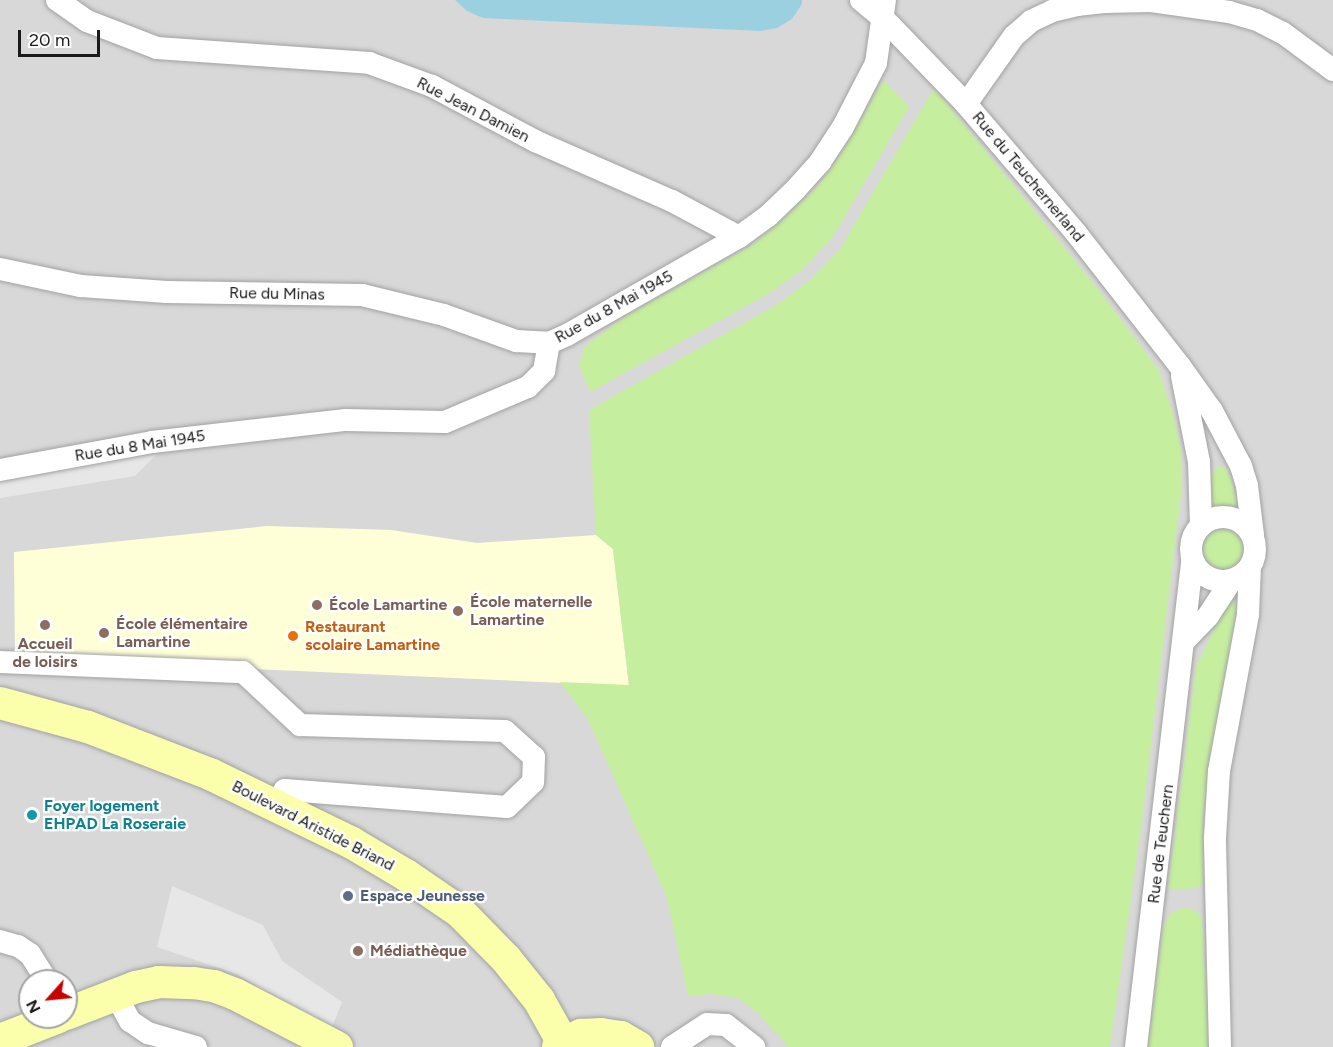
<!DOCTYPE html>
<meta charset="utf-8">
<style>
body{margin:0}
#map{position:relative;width:1333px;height:1047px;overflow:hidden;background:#eee9df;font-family:Figtree,sans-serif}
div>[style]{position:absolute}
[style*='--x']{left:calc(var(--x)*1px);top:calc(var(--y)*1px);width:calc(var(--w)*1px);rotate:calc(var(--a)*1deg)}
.residential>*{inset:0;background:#d9d8d8}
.education>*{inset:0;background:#ffffd7}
.grass>*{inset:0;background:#c6ee9f}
.round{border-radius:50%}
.parking>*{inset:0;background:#e7e7e7}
.water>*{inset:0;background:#9bd0e0}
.roads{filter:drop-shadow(0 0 2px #a2a2a2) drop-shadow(0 0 2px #a2a2a2)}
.street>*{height:22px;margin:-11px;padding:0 11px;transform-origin:11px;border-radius:11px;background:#fff}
.street>.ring{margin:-11px;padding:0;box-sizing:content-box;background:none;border:22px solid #fff;border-radius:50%}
.secondary>*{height:32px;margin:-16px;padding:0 16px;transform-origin:16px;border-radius:16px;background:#fbffac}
.dots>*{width:16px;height:16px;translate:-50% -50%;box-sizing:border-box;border:3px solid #fff;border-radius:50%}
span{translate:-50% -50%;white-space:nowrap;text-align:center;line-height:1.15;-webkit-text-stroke:4.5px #fff;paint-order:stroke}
.street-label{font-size:16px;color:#1b1b1b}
.education-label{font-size:16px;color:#785e54;font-weight:700}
.left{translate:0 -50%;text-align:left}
.food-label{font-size:16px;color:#c56008;font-weight:700}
.culture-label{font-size:16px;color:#0d838f;font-weight:700}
.service-label{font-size:16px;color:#4e5e75;font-weight:700}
.north{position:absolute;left:18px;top:969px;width:60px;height:60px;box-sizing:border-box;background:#fff;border:2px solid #a4a4a4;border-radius:50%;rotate:243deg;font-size:16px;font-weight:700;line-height:24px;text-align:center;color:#1b1b1b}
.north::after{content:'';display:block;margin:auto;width:21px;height:27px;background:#c60000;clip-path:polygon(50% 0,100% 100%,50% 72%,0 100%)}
.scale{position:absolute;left:18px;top:30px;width:82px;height:27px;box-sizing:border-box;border:3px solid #1b1b1b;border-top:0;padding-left:8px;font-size:18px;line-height:21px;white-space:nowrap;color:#1b1b1b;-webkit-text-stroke:4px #fff;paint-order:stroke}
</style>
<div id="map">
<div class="residential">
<div style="clip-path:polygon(evenodd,0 0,1333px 0,1333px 1047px,0 1047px,0 0,30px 981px,66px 981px,66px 1017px,30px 1017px,30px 981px)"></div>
</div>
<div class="education">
<div style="clip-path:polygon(267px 526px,391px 530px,477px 543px,596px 535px,613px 549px,629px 686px,15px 658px,14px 552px)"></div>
</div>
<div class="grass">
<div style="clip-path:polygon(883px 80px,909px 107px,832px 238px,801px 271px,770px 293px,590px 392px,579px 365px,585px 346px,628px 314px,751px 246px,783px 219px,816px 188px,845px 148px)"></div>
<div style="clip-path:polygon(934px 88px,1098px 289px,1158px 369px,1173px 414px,1182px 454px,1181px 494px,1142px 820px,1110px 1047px,789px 1047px,758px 1013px,738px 998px,712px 994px,688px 996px,667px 898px,588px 719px,560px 682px,629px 685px,613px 549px,596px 535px,589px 410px,778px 304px,810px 280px,840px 249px)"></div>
<div style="clip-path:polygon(1218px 466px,1227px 468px,1239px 506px,1209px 505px,1210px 476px)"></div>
<div class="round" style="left:1203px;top:529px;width:40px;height:40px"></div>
<div style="clip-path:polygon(1234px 599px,1237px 606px,1203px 810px,1203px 883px,1197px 888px,1168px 890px,1196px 666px,1227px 604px)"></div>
<div style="clip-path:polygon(1187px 907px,1199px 913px,1202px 919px,1209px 1047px,1148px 1047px,1163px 927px,1171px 913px)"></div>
</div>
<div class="parking">
<div style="clip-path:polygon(157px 454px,135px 476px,0 498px,0 477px,38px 469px)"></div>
<div style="clip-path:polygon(172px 886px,263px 925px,282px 961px,342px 1002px,330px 1032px,237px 974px,157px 947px)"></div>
</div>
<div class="water">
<div style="clip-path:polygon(455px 0,802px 0,802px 4px,792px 19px,777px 28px,761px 31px,483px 18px,467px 11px)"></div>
</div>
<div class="roads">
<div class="street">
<div style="--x:57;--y:0;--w:37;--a:35"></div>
<div style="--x:87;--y:21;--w:75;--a:21.1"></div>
<div style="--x:157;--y:48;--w:213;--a:4"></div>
<div style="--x:369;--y:63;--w:67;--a:20.1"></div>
<div style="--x:432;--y:86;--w:117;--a:28.1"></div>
<div style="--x:535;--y:141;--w:150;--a:23.7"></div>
<div style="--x:672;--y:201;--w:76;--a:28.2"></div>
<div style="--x:861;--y:0;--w:30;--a:40"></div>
<div style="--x:884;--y:19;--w:118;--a:46"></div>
<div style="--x:966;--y:104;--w:170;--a:49.5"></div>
<div style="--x:1076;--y:233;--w:169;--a:52"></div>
<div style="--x:1180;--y:366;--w:55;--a:54.6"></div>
<div style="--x:1212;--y:411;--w:62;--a:62.2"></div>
<div style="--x:1241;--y:466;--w:21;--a:73"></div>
<div style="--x:1247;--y:486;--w:49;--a:83"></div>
<div style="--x:966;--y:104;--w:83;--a:-54.8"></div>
<div style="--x:1014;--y:36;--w:23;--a:-41"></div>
<div style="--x:1031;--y:21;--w:23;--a:-25"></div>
<div style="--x:1052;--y:11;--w:26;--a:-13"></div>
<div style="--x:1077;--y:5;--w:27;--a:-6"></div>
<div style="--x:1104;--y:2;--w:47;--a:-1.2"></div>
<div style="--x:1151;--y:1;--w:79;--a:8"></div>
<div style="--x:1229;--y:12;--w:29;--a:16"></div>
<div style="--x:1257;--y:20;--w:29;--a:27"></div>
<div style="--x:1283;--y:33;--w:62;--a:36.5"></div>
<div style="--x:0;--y:269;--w:83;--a:11.9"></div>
<div style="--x:81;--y:286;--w:86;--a:4"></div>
<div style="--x:167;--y:292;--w:195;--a:0.9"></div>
<div style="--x:362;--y:295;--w:84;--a:13.7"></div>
<div style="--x:444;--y:315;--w:77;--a:19.9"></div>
<div style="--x:516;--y:341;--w:33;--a:3"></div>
<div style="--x:549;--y:343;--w:20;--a:-24"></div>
<div style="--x:567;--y:335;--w:198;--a:-29.7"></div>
<div style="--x:739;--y:237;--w:36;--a:-36"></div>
<div style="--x:768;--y:216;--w:37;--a:-44"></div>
<div style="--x:795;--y:190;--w:38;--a:-48"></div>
<div style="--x:820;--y:162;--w:42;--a:-56.7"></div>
<div style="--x:843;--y:127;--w:72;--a:-62.7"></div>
<div style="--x:876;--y:63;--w:64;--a:-81.9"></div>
<div style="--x:1182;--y:376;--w:88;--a:78.8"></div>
<div style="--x:1199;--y:462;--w:63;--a:88.2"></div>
<div style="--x:0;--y:470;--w:155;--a:-10.4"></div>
<div style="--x:152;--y:442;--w:195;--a:-6.5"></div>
<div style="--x:346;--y:420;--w:99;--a:1.2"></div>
<div style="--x:445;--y:422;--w:90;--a:-22.9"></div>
<div style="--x:528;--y:387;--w:23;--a:-45"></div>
<div style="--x:544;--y:371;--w:28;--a:-80"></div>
<div class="ring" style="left:1191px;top:517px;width:42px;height:42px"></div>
<div style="--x:1184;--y:641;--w:35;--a:-46"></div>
<div style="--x:1208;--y:616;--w:42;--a:-56.7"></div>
<div style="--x:0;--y:662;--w:243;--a:2.4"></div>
<div style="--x:243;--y:672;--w:78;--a:42.9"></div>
<div style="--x:300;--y:725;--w:205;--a:1.7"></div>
<div style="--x:505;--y:731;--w:39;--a:42"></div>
<div style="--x:534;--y:757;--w:25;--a:92"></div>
<div style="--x:533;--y:782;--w:36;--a:136"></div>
<div style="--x:507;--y:807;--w:223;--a:-175.6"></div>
<div style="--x:285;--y:790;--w:18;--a:112"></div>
<div style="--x:0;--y:941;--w:19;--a:16"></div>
<div style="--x:18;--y:946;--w:14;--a:34"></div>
<div style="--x:30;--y:954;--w:32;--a:58"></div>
<div style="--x:115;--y:994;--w:31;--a:61"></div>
<div style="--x:130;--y:1021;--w:22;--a:34"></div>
<div style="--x:148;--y:1033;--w:50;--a:16.3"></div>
<div style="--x:672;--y:1047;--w:42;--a:-33.3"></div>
<div style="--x:707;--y:1024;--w:19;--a:3"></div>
<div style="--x:726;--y:1025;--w:36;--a:38"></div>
<div style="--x:1136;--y:1047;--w:490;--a:-83.4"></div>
<div style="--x:1220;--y:1047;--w:209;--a:-91.4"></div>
<div style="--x:1215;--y:838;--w:67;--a:-86.6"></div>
<div style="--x:1219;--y:771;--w:160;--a:-79.5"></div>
<div style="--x:1248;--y:614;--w:47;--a:-87.6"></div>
</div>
<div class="secondary">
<div style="--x:0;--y:703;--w:91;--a:15.3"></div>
<div style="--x:88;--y:727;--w:131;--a:21.1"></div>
<div style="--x:210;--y:774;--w:158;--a:25.9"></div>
<div style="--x:352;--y:843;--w:63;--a:30.7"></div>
<div style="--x:406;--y:875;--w:65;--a:34.4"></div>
<div style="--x:460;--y:912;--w:66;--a:45.6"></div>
<div style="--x:506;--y:959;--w:53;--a:51.2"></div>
<div style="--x:539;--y:1000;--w:49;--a:60.8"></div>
<div style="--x:66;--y:1014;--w:75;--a:-21.1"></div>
<div style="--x:136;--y:987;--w:24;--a:-12"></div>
<div style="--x:159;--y:982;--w:35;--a:2"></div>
<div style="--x:194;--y:983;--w:20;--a:9"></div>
<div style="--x:214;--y:986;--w:22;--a:21"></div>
<div style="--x:235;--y:994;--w:115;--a:27.5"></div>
<div style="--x:0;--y:1040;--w:63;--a:-21.3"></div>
<div style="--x:558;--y:1047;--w:26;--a:-28"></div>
<div style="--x:581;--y:1035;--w:20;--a:-3"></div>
<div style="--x:601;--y:1034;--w:20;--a:9"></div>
<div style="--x:621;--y:1037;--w:20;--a:30"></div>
</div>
</div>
<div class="dots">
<div style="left:317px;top:605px;background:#8d6e63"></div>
<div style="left:458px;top:611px;background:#8d6e63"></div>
<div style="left:45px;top:625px;background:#8d6e63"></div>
<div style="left:104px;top:633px;background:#8d6e63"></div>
<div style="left:293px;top:636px;background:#e8710a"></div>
<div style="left:32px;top:815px;background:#0f9aa8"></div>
<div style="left:348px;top:896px;background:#5c6f8a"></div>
<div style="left:358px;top:951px;background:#8d6e63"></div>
</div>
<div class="street-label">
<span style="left:473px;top:110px;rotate:27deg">Rue Jean Damien</span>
<span style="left:1028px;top:177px;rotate:50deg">Rue du Teuchernerland</span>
<span style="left:277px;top:294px;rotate:1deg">Rue du Minas</span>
<span style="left:614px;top:307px;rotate:-29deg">Rue du 8 Mai 1945</span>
<span style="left:140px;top:446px;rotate:-9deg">Rue du 8 Mai 1945</span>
<span style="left:313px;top:826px;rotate:27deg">Boulevard Aristide Briand</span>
<span style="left:1161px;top:844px;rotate:-83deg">Rue de Teuchern</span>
</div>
<div class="education-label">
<span class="left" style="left:470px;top:611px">École maternelle<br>Lamartine</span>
<span class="left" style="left:329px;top:605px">École Lamartine</span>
<span class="left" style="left:116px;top:633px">École élémentaire<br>Lamartine</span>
<span style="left:45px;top:653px">Accueil<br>de loisirs</span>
<span class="left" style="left:370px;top:951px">Médiathèque</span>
</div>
<div class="food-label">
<span class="left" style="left:305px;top:636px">Restaurant<br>scolaire Lamartine</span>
</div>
<div class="culture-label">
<span class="left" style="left:44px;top:815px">Foyer logement<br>EHPAD La Roseraie</span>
</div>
<div class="service-label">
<span class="left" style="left:360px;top:896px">Espace Jeunesse</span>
</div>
<div class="north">N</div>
<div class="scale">20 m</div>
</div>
